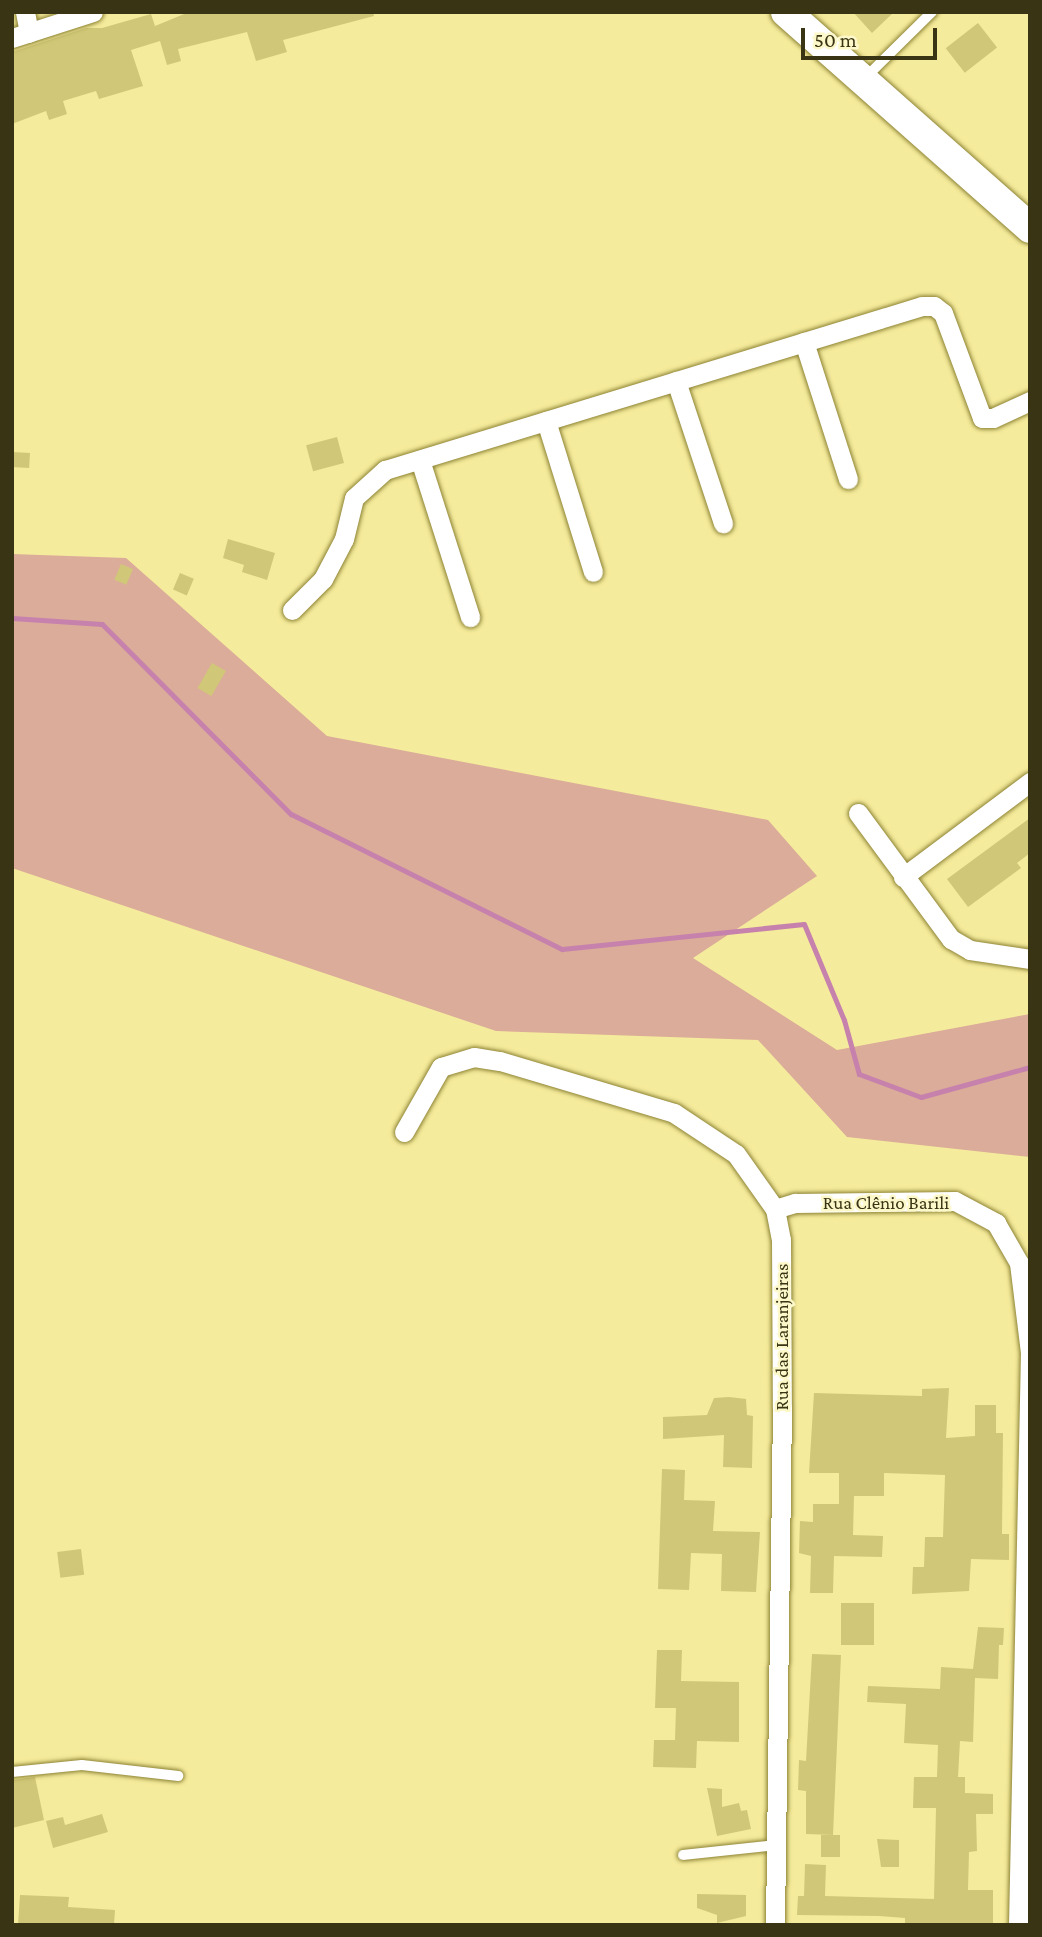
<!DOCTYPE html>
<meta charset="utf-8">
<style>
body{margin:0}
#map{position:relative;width:1042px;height:1937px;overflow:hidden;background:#f5eb9c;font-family:"Crimson Pro",serif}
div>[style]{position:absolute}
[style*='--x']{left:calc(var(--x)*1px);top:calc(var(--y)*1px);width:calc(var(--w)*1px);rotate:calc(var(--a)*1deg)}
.green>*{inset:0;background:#dbac99}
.stream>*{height:5px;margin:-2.5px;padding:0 2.5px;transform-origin:2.5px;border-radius:2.5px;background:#c682ac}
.building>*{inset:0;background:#d1c778;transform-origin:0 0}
.roads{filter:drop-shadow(0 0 2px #8d8335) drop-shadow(0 0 2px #8d8335)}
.service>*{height:10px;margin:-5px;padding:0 5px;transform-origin:5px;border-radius:5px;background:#fff}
.minor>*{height:19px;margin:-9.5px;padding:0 9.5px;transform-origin:9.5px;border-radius:9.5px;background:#fff}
.primary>*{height:30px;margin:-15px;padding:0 15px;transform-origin:15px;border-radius:15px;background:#fff}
span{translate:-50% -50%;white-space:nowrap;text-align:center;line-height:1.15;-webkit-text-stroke:5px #fdf8c9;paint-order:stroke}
.street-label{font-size:19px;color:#393514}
.frame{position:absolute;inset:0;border:14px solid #393514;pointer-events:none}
.scale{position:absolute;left:801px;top:28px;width:136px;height:32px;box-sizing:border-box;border:4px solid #393514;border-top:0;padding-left:9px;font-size:21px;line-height:24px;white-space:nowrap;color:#393514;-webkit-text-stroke:5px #fdf8c9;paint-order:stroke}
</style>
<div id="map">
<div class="green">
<div style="clip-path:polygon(12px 554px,126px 558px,327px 736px,768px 820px,817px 876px,693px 958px,837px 1050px,1030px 1014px,1030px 1157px,847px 1137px,758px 1040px,496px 1031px,12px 868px)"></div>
</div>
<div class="stream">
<div style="--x:12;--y:618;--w:90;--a:3.8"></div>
<div style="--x:102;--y:624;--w:268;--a:45.2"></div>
<div style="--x:291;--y:814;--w:303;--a:26.5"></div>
<div style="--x:562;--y:949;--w:243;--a:-5.9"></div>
<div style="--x:804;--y:924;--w:104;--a:67.4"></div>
<div style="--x:844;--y:1020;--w:56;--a:74.5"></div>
<div style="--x:859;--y:1074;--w:66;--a:20.4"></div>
<div style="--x:921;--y:1097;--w:113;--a:-15.4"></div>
</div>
<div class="building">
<div style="clip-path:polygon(189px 12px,373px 12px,374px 16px,283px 40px,287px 52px,256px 61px,247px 32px,178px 49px,181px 61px,167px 65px,160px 41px,131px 50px,143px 86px,99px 99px,96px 91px,63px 101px,67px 114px,49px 120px,46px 111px,12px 124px,12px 52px,86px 28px,102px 28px,151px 14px,155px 26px)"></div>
<div style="clip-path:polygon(853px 12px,894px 12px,872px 33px)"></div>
<div style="left:978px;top:23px;width:31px;height:41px;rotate:52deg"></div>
<div style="left:337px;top:437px;width:27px;height:32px;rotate:75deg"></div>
<div style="left:12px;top:452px;width:18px;height:15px;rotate:3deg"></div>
<div style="clip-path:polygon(228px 539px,275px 553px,267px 580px,242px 572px,244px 565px,223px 558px)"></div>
<div style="left:121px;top:564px;width:13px;height:17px;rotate:23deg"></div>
<div style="left:180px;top:573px;width:15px;height:18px;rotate:23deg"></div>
<div style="left:212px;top:663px;width:16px;height:29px;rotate:30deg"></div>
<div style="clip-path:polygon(1030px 818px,1030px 853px,1017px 863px,1021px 868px,968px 907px,947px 879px)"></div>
<div style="clip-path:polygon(949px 1388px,946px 1438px,975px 1436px,975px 1405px,996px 1405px,996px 1433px,1003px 1433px,1002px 1534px,1009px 1534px,1009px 1560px,971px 1559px,969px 1591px,912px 1594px,913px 1567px,924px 1567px,925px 1537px,943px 1537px,945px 1475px,884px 1473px,884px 1496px,854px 1496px,853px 1535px,883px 1536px,882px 1557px,834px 1556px,833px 1593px,810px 1593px,811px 1556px,799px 1553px,800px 1521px,813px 1522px,813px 1504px,839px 1504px,839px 1473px,809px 1473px,814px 1393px,922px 1396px,922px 1389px)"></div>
<div style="clip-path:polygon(729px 1397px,746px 1399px,747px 1415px,753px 1416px,752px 1468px,723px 1467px,724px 1435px,663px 1439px,663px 1417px,707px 1415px,714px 1398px)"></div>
<div style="clip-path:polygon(662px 1469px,685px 1470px,684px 1500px,715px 1501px,713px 1531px,760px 1532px,756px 1592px,721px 1591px,722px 1554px,691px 1553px,689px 1590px,658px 1589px)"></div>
<div style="left:81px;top:1549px;width:26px;height:24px;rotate:83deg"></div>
<div style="left:841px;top:1603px;width:33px;height:42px"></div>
<div style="clip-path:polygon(978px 1627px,1004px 1628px,1003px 1645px,999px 1645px,998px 1679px,975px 1678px,973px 1742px,960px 1741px,958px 1777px,965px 1777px,965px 1793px,993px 1794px,993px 1814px,976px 1814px,977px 1851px,969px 1852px,968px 1890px,993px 1890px,993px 1925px,905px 1925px,905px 1918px,879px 1916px,797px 1915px,798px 1896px,804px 1896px,805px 1864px,826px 1865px,825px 1896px,934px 1899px,936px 1808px,913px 1808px,914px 1777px,937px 1777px,938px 1745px,904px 1743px,906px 1704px,867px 1702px,868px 1686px,940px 1689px,941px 1667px,973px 1669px)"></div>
<div style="clip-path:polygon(657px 1650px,682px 1650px,681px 1681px,739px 1682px,739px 1742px,697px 1741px,696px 1768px,653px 1767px,654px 1740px,675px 1740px,676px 1708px,655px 1708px)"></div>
<div style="clip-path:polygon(812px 1654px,841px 1655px,833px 1835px,806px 1834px,806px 1791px,798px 1790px,799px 1760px,806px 1761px)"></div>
<div style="clip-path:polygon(35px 1777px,44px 1820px,12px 1828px,12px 1780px)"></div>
<div style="clip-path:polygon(707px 1788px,722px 1789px,722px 1807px,739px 1803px,741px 1811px,747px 1810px,751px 1829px,717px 1836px)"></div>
<div style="clip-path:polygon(102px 1814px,108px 1832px,53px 1848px,46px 1821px,63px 1817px,65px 1825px)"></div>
<div style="left:821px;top:1835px;width:19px;height:22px"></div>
<div style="clip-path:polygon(877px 1839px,899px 1840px,899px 1867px,881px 1867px)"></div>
<div style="clip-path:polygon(697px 1894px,746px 1895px,746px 1916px,717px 1923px,717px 1915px,697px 1908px)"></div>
<div style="clip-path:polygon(20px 1895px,69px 1897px,68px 1907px,115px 1910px,114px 1925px,18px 1925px)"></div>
</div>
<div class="roads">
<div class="service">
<div style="--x:866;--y:77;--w:93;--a:-44.6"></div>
<div style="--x:12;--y:1772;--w:70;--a:-5.7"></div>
<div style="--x:82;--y:1765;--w:97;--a:6.5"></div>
<div style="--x:683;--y:1855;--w:94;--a:-6.1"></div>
</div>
<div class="minor">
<div style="--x:25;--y:12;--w:21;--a:79"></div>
<div style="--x:12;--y:38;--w:85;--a:-17.8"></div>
<div style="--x:804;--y:342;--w:144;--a:72.2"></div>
<div style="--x:676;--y:381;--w:150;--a:71.7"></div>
<div style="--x:546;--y:421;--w:158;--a:72.7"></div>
<div style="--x:420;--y:460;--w:165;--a:72.3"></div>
<div style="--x:292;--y:610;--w:44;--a:-45"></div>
<div style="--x:323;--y:579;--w:45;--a:-62.3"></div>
<div style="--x:344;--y:539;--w:42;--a:-76.3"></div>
<div style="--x:354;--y:498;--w:42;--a:-42.1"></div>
<div style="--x:385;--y:470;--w:561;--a:-16.98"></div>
<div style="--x:922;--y:306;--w:12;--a:0"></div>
<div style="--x:934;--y:306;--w:11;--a:38"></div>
<div style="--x:943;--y:313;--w:112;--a:69.6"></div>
<div style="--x:982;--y:418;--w:11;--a:0"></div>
<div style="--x:993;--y:418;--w:41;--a:-24.7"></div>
<div style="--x:858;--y:813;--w:157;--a:53.6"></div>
<div style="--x:951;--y:939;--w:22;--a:30"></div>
<div style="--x:970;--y:950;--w:61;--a:8.5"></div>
<div style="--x:903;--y:877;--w:159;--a:-36.8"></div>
<div style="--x:404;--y:1132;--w:75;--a:-60.4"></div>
<div style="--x:441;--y:1067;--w:34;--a:-17"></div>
<div style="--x:474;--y:1057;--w:26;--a:9"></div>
<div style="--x:500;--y:1061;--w:182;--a:16.6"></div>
<div style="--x:674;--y:1113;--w:74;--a:33.5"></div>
<div style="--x:736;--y:1154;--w:67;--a:54.7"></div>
<div style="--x:775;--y:1209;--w:32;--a:79"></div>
<div style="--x:781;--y:1240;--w:168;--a:89.7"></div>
<div style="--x:782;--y:1408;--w:517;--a:90.78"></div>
<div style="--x:775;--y:1209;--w:21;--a:-17"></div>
<div style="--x:795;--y:1203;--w:160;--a:-0.7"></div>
<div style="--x:955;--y:1201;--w:47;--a:28.2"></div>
<div style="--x:996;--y:1223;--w:46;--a:60.1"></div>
<div style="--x:1019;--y:1263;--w:90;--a:83"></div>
<div style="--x:1030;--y:1352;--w:573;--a:91.2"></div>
</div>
<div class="primary">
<div style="--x:786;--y:12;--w:326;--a:41.5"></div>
</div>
</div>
<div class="street-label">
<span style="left:886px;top:1203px">Rua Clênio Barili</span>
<span style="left:782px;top:1337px;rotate:-90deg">Rua das Laranjeiras</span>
</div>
<div class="frame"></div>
<div class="scale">50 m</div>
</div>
